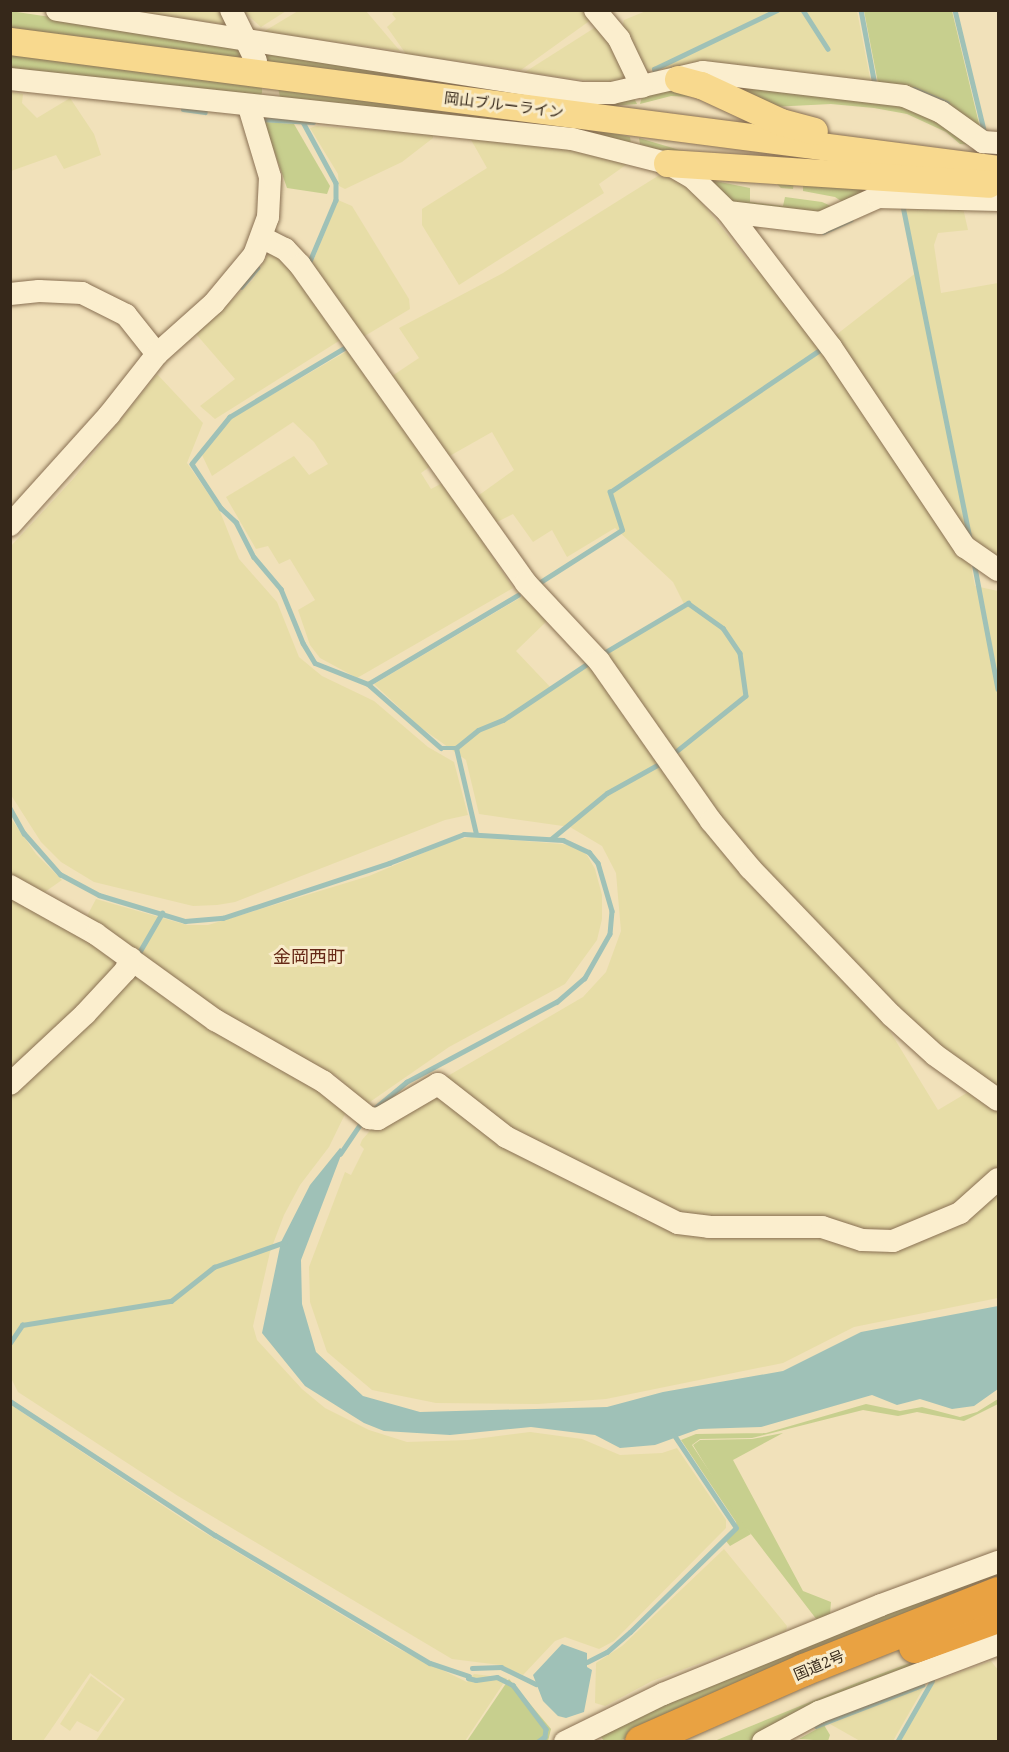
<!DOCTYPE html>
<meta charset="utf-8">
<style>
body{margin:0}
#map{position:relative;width:1009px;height:1752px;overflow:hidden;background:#f1e1ba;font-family:"Noto Serif","Noto Sans JP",serif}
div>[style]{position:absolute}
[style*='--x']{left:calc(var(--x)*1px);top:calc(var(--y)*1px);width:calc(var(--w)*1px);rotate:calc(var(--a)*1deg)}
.farmland>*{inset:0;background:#e7dda7}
.green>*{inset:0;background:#c7cf8e}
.water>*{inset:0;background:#9fc1b7}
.stream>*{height:4.5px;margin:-2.25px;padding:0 2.25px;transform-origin:2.25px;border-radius:2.25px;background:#9fc1b7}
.roads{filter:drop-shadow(0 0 2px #897053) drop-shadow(0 0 2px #897053)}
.minor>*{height:22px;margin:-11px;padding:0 11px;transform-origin:11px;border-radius:11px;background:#fbeece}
.major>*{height:27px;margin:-13.5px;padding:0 13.5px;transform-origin:13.5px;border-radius:13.5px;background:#f8d98e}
.highway>*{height:32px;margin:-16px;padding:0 16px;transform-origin:16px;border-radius:16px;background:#e9a242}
span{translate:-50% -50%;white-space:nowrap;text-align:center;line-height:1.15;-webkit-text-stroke:6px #f8ebca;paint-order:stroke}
.street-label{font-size:15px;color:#36281a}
.quarter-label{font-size:18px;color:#662816}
.frame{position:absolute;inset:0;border:12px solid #36281a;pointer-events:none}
</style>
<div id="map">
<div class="farmland">
<div style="clip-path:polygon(396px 10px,590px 10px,595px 17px,521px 70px,406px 54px,387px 27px,396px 19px,392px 14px)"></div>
<div style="clip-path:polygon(128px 11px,226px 11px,230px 25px)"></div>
<div style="clip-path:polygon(243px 11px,286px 11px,261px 27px)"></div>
<div style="clip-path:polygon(298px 11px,366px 11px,400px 51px,263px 32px)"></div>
<div style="clip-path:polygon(646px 11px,772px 11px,646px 72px,622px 27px,624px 20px)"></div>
<div style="clip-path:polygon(780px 11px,801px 11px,828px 51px,805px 11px,857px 11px,871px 83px,702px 62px,664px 71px,662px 66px)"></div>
<div style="clip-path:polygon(599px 25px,633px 77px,604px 83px,525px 72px)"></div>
<div style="clip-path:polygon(11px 92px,23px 94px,22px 103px,37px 118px,70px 98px,94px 134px,101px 155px,64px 169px,56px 155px,11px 171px)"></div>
<div style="clip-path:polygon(316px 126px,433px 134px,433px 138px,402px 162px,345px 189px,339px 186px,338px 174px,310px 128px)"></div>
<div style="clip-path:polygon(470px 138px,570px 148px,630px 162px,599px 184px,604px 193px,459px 285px,422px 225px,422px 209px,487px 168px)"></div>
<div style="clip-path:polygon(661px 174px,682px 184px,698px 198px,756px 271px,764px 266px,969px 557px,975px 586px,998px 591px,998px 1092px,942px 1049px,894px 1003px,747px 852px,605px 655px,685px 606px,673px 582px,615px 528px,567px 557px,552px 530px,533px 542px,513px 514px,493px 524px,475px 498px,514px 470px,492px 432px,446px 458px,389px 378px,419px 358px,399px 328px,503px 273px)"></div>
<div style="clip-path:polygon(338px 200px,352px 206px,409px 299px,410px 309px,363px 337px,312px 264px)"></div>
<div style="clip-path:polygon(905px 207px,963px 208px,968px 230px,938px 233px,934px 245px,941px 293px,998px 283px,998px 562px,976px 549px,832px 338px,917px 272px)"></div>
<div style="clip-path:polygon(270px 251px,281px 257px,342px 339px,215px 419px,200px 406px,235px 379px,196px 334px,253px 280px)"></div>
<div style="clip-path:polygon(349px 350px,432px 465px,421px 473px,431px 489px,444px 482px,513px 588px,357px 678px,320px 658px,310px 645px,298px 610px,315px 600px,290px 559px,279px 564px,268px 546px,256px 549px,226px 497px,294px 456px,309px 475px,328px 464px,314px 442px,293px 422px,212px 476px,202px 455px,225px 422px)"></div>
<div style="clip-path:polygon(157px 374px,203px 423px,187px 463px,219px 509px,239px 559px,277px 602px,299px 657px,322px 676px,374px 701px,428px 747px,454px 762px,468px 815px,445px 820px,235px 902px,217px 905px,193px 906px,94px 882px,61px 862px,41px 842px,11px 795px,11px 546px,74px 478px)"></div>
<div style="clip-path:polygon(525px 595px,550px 618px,516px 651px,553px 690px,590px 664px,880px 1015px,938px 1110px,970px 1091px,998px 1111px,998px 1175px,988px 1186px,900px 1235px,728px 1223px,724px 1215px,712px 1223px,687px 1219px,526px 1139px,446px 1077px,583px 997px,606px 972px,621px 931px,616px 873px,602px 846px,570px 827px,479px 814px,466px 760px,420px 727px,374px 684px)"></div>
<div style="clip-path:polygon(10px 817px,36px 854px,62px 880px,39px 896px,11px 881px)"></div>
<div style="clip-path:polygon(471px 837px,562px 844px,576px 847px,587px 855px,595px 869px,602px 895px,602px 919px,597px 940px,565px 984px,449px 1047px,367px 1104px,334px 1074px,321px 1075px,220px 1018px,86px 918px,96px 899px,187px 925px,208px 925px,369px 876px,454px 840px)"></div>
<div style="clip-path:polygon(11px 890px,123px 958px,11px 1077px)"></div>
<div style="clip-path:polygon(137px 970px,347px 1110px,329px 1147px,300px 1185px,284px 1215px,270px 1252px,253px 1326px,257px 1340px,302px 1389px,325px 1408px,369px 1430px,407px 1442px,468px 1440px,530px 1432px,582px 1439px,620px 1455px,662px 1453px,677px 1448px,726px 1520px,726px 1528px,614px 1641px,599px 1649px,565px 1637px,555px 1641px,523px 1675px,500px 1665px,452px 1659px,178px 1496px,18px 1392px,11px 1378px,10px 1094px)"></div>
<div style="clip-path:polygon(433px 1089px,636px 1212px,638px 1220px,654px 1216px,869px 1244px,998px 1185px,998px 1298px,854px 1327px,783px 1363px,606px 1399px,538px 1404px,436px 1403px,372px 1390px,327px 1352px,310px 1302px,309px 1267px,345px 1172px,351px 1175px,364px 1149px,360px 1145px,362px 1140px,374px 1126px)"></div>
<div style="clip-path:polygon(11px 1405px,195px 1527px,397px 1648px,467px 1682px,474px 1674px,507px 1678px,465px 1741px,95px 1742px,125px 1699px,90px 1673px,43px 1741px,11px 1741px)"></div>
<div style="clip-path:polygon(724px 1549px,787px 1626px,786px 1631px,652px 1681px,605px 1706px,595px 1703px,596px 1663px,622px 1646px)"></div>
<div style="clip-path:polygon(991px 1661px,998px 1670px,998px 1741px,900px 1741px,933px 1682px)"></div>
<div style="clip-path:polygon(91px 1676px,122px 1699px,98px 1732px,77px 1721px,70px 1731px,60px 1724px)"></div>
<div style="clip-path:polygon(924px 1687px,893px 1741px,860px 1741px,830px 1724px)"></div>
</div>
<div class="green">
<div style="clip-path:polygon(10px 11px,226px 43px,236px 46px,248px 61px,11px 29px)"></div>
<div style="clip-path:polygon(864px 11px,952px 11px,981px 132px,879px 88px)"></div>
<div style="clip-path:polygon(267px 51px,634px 98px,637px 104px,611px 106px,264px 62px,262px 54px)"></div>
<div style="clip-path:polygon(11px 54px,262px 87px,262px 93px,259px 98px,11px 73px)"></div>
<div style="clip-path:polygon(719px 79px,918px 108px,975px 145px,960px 144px,946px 132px,907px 114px,874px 108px,831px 104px,771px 107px)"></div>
<div style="clip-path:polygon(681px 87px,721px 106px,694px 97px,671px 96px,640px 104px,643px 93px)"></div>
<div style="clip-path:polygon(278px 88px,590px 128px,630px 137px,631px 144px,597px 134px,290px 102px,280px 97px)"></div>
<div style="clip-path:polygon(264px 122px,294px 124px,330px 186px,327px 194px,287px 188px)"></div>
<div style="clip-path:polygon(639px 138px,703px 157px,704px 160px,652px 148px,640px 144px)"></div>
<div style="clip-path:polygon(772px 179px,894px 188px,847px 205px,835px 197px,803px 191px,803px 184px,794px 182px,793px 189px,781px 188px)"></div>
<div style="clip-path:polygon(710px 180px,750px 188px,750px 202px,783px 206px,785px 197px,822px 202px,840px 210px,831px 215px,725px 201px)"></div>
<div style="clip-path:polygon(998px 1399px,998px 1404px,964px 1421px,917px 1412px,898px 1416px,863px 1410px,752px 1438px,700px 1439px,692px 1445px,751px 1534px,730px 1546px,726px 1541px,737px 1529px,736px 1522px,681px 1440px,696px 1434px,766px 1433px,866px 1404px,900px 1411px,922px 1407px,960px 1417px,977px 1412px)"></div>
<div style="clip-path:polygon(783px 1433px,733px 1460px,803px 1591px,831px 1602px,830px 1614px,817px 1620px,734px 1512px,693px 1445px,700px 1440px,752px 1439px)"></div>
<div style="clip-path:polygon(998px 1569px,998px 1582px,619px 1741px,604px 1741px,601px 1737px,605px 1728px)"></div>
<div style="clip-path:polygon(998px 1630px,751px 1741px,712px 1742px,859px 1682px)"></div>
<div style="clip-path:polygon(509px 1679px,551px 1729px,548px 1741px,467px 1741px)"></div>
<div style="clip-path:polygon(824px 1725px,830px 1735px,828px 1741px,799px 1739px)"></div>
</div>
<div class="water">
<div style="clip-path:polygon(340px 1148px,343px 1150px,301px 1260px,302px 1304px,316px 1352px,363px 1396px,420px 1412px,607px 1407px,663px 1392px,783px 1371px,861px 1332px,998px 1306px,998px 1389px,974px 1406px,952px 1409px,920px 1399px,897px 1405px,872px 1395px,761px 1427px,699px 1429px,655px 1445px,620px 1448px,595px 1435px,531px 1427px,450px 1435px,384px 1431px,364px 1423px,305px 1386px,262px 1333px,281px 1242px,310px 1185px)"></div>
<div style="clip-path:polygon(562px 1644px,587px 1653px,587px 1667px,592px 1670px,584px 1712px,566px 1718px,558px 1716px,543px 1701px,533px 1675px)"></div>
</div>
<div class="stream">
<div style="--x:803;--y:10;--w:46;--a:57.3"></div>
<div style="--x:861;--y:10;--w:76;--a:79.4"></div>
<div style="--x:955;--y:10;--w:123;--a:76.4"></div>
<div style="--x:656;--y:74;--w:5;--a:-112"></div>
<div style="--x:654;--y:69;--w:136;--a:-25.6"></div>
<div style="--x:914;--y:89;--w:36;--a:23"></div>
<div style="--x:183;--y:109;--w:22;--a:8"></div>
<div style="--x:259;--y:119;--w:54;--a:3.2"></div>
<div style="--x:303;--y:122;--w:69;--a:61.6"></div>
<div style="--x:336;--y:183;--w:17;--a:90"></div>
<div style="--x:336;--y:200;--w:69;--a:112.9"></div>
<div style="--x:903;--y:206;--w:338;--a:78.6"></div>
<div style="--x:823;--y:232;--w:30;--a:-24"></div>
<div style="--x:241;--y:287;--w:25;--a:-50"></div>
<div style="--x:345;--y:348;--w:134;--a:149"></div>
<div style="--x:230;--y:417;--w:60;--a:129"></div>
<div style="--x:192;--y:464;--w:53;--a:56.6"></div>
<div style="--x:221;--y:508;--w:21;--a:43"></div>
<div style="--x:236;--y:522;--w:39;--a:63"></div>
<div style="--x:254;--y:557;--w:42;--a:49.8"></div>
<div style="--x:281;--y:589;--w:58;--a:67.8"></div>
<div style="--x:303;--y:643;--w:23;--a:59"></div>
<div style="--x:315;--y:663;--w:57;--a:21.6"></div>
<div style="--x:368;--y:684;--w:97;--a:41.2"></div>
<div style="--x:441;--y:748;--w:15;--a:0"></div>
<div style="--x:974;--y:562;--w:129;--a:79.3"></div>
<div style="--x:539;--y:583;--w:98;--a:-32.6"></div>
<div style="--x:622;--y:530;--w:40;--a:-108"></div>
<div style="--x:610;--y:492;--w:257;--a:-34.1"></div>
<div style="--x:604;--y:653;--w:98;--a:-30.8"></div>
<div style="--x:688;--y:603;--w:43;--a:35.5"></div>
<div style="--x:723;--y:628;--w:30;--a:56"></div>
<div style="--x:740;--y:653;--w:43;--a:82.1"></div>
<div style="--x:746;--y:696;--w:90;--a:141.3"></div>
<div style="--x:368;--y:684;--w:174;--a:-30.7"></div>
<div style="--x:10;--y:808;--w:29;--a:61"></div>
<div style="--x:24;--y:833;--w:55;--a:48.7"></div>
<div style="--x:60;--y:874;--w:44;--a:28.3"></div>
<div style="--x:99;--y:895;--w:90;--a:16.8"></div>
<div style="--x:185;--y:921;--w:38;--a:-5"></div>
<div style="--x:223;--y:918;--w:175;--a:-18.3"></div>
<div style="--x:389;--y:863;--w:80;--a:-21.1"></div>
<div style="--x:464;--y:834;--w:99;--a:3.5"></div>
<div style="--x:563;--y:840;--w:29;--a:25"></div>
<div style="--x:589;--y:852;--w:14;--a:51"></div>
<div style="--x:598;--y:863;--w:50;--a:73.7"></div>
<div style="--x:612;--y:911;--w:23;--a:95"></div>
<div style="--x:610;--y:934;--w:51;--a:119.6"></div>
<div style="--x:585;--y:978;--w:37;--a:139"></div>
<div style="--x:557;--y:1002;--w:170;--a:151.9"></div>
<div style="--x:407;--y:1082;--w:45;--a:140.4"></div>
<div style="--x:476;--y:834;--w:88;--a:-103.1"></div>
<div style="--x:456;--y:748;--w:28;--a:-39"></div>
<div style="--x:478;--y:730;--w:27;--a:-22"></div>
<div style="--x:503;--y:720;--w:105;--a:-33.7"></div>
<div style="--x:551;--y:839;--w:72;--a:-39.4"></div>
<div style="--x:607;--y:793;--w:60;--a:-29.1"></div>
<div style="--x:140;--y:951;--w:44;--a:-59.9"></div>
<div style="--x:340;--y:1154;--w:40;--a:-56"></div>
<div style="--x:10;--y:1343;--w:22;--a:-56"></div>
<div style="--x:22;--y:1325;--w:151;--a:-9.2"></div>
<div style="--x:171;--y:1301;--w:55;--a:-38.3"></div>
<div style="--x:214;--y:1267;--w:75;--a:-19.4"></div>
<div style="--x:10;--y:1401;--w:245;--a:33.2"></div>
<div style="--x:215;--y:1535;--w:250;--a:30.8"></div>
<div style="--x:430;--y:1663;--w:41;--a:18.4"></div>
<div style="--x:587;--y:1662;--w:22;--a:-27"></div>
<div style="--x:607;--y:1652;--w:30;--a:-41"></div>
<div style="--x:630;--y:1632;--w:148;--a:-44.5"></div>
<div style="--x:736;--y:1528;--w:113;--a:-123.8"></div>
<div style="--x:472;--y:1668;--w:29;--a:-2"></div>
<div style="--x:501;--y:1667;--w:39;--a:26"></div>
<div style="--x:468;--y:1678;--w:8;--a:14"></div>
<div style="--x:476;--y:1680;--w:21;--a:-8"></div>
<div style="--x:497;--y:1677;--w:18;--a:27"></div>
<div style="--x:513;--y:1685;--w:55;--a:53.1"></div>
<div style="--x:546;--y:1729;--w:8;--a:97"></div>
<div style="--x:545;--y:1737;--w:9;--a:144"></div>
<div style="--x:816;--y:1726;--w:114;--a:-21.1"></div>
<div style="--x:897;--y:1742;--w:70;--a:-60.2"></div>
</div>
<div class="roads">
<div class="minor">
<div style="--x:57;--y:10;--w:532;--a:8.98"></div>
<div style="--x:582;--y:93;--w:30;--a:0"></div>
<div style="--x:612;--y:93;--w:93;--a:-13"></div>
<div style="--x:703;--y:72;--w:202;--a:6.8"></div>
<div style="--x:904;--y:96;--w:40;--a:23.4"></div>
<div style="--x:941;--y:112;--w:52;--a:35.5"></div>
<div style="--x:983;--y:142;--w:15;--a:4"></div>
<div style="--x:231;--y:10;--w:57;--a:63.9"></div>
<div style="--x:595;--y:10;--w:38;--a:50"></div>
<div style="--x:619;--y:39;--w:53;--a:64.4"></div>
<div style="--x:10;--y:79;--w:565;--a:6.09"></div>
<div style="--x:572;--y:139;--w:98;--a:14.2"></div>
<div style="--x:667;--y:163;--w:30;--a:30"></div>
<div style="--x:693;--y:178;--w:49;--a:44.2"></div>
<div style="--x:728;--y:212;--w:170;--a:52.7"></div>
<div style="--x:831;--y:347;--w:241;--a:56.2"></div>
<div style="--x:965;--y:547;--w:40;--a:34.9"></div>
<div style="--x:728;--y:212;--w:93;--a:6.8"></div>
<div style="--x:820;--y:223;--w:64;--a:-24.1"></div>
<div style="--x:878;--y:197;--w:120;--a:1.4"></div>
<div style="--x:263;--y:238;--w:25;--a:27"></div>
<div style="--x:285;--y:249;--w:22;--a:47"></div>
<div style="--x:300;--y:265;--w:390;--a:54.6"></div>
<div style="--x:526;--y:583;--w:107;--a:46.9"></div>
<div style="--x:599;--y:661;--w:195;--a:55"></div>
<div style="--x:711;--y:821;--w:61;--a:50.3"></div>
<div style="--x:750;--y:868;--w:204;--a:46.2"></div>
<div style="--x:891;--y:1015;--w:59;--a:42.3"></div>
<div style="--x:935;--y:1055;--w:77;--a:35.5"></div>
<div style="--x:10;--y:294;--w:29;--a:-6"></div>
<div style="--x:39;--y:291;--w:43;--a:2.7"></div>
<div style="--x:82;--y:293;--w:49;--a:26.6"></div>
<div style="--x:126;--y:315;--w:50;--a:51.5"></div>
<div style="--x:10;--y:525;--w:148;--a:-48"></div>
<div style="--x:109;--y:415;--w:78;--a:-51.8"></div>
<div style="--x:157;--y:354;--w:76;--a:-41.8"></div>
<div style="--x:214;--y:303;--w:62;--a:-50.2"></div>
<div style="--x:254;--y:255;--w:40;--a:-69.8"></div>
<div style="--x:268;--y:217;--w:40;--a:-87.1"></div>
<div style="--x:270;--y:177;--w:73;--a:-106.7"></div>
<div style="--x:10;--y:886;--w:98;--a:29.2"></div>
<div style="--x:96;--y:934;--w:147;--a:35.9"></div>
<div style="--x:215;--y:1020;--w:125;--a:29.6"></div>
<div style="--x:324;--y:1082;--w:58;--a:38.7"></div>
<div style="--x:369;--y:1118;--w:9;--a:6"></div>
<div style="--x:378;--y:1119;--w:69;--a:-30.3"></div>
<div style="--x:438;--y:1084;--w:86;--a:37.9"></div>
<div style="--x:506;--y:1137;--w:192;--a:26.6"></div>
<div style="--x:678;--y:1223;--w:31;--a:7"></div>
<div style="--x:709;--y:1227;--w:113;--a:0"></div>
<div style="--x:822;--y:1227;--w:42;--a:18"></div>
<div style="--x:862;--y:1240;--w:31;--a:2"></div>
<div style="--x:893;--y:1241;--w:73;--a:-22.7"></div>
<div style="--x:960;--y:1213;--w:51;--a:-41.8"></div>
<div style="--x:10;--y:1084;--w:103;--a:-43"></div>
<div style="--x:85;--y:1014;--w:59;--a:-47.1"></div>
<div style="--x:125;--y:971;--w:14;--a:-65"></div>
<div style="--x:565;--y:1742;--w:109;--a:-26.1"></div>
<div style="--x:663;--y:1694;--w:235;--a:-22.2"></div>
<div style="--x:881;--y:1605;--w:125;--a:-20.2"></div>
<div style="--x:763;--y:1742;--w:64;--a:-28.2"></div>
<div style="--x:819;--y:1712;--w:191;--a:-20.8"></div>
</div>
<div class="major">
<div style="--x:10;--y:41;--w:996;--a:7.38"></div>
<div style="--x:678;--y:79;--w:24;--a:15"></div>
<div style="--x:701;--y:85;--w:88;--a:24.8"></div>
<div style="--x:781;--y:122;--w:34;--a:15"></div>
<div style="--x:667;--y:163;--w:322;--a:3.7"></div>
</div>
<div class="highway">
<div style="--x:915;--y:1647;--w:88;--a:-19.9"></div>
<div style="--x:641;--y:1742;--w:178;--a:-23.8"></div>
<div style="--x:804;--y:1670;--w:209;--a:-21.6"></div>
</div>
</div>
<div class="street-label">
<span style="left:504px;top:105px;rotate:7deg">岡山ブルーライン</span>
<span style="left:819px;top:1665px;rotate:-23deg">国道2号</span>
</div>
<div class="quarter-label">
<span style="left:309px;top:956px">金岡西町</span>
</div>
<div class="frame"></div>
</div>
